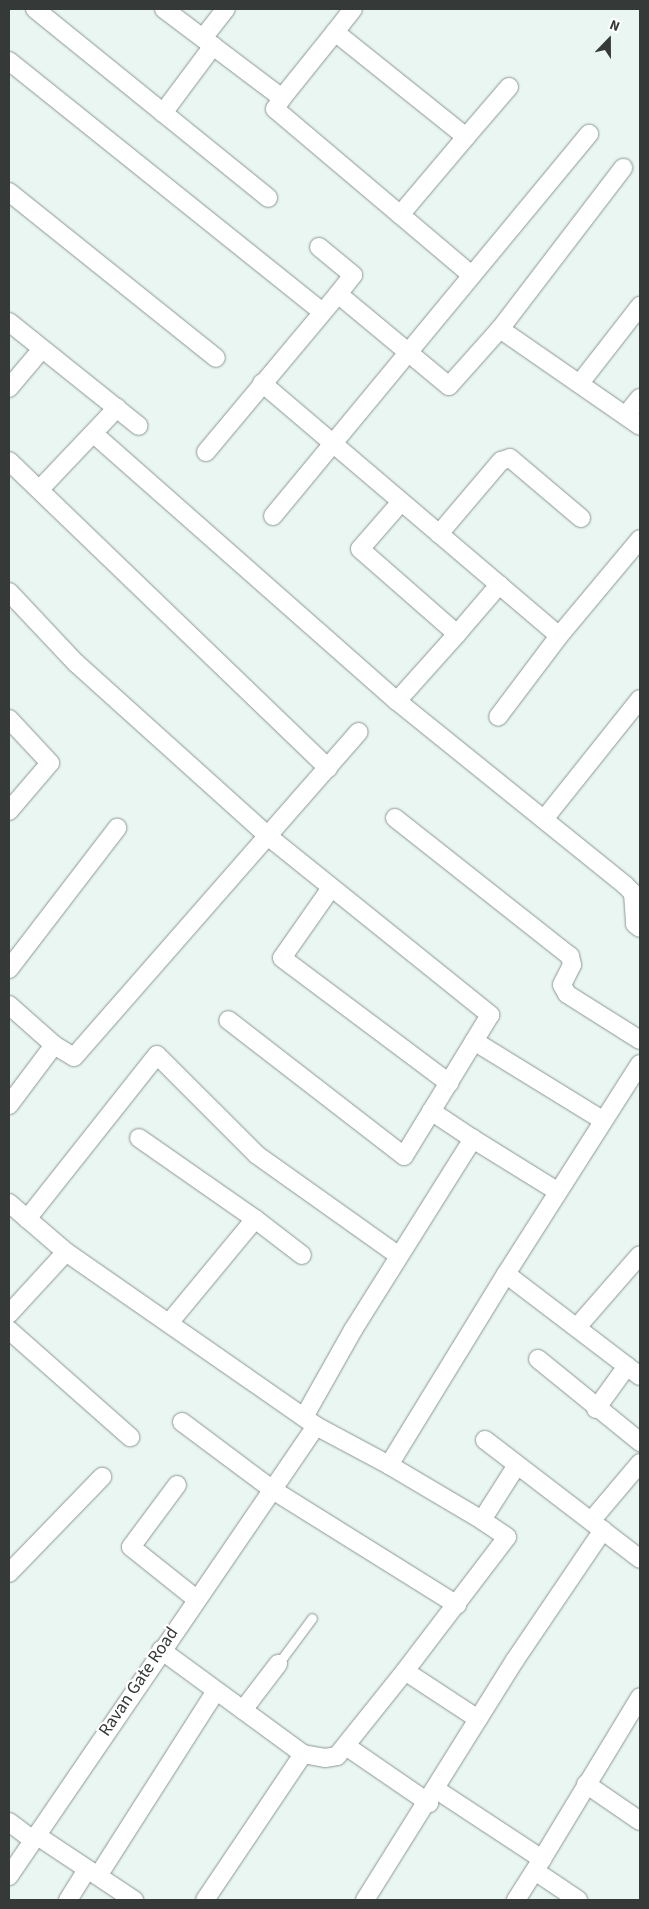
<!DOCTYPE html>
<style>
body{margin:0}
#map{position:relative;width:649px;height:1909px;overflow:hidden;background:#e9f6f1;font-family:"Source Sans 3",sans-serif}
div>[style]{position:absolute}
[style*='--x']{left:calc(var(--x)*1px);top:calc(var(--y)*1px);width:calc(var(--w)*1px);rotate:calc(var(--a)*1deg)}
.roads{filter:drop-shadow(0 0 1px #8b9793) drop-shadow(0 0 1px #8b9793)}
.lane>*{height:9px;margin:-4.5px;padding:0 4.5px;transform-origin:4.5px;border-radius:4.5px;background:#fff}
.street>*{height:18px;margin:-9px;padding:0 9px;transform-origin:9px;border-radius:9px;background:#fff}
span{translate:-50% -50%;white-space:nowrap;text-align:center;line-height:1.15;-webkit-text-stroke:4.5px #fff;paint-order:stroke}
.street-label{font-size:18px;color:#353a38}
.frame{position:absolute;inset:0;border:10px solid #353a38;pointer-events:none}
.north{position:absolute;left:584px;top:15px;width:50px;height:50px;-webkit-text-stroke:4px #fff;paint-order:stroke;rotate:22deg;font-size:14px;font-weight:700;line-height:20px;text-align:center;color:#353a38}
.north::after{content:'';display:block;margin:auto;width:18px;height:22px;background:#353a38;clip-path:polygon(50% 0,100% 100%,50% 72%,0 100%)}
</style>
<div id="map">
<div class="roads">
<div class="lane">
<div style="--x:278;--y:1664;--w:57;--a:-53.5"></div>
</div>
<div class="street">
<div style="--x:35;--y:9;--w:300;--a:39"></div>
<div style="--x:164;--y:9;--w:148;--a:37"></div>
<div style="--x:282;--y:98;--w:13;--a:122"></div>
<div style="--x:275;--y:109;--w:255;--a:40.2"></div>
<div style="--x:335;--y:32;--w:29;--a:-52"></div>
<div style="--x:203;--y:38;--w:37;--a:-52"></div>
<div style="--x:9;--y:61;--w:401;--a:38.7"></div>
<div style="--x:282;--y:98;--w:85;--a:-51.2"></div>
<div style="--x:335;--y:32;--w:168;--a:38.7"></div>
<div style="--x:466;--y:137;--w:66;--a:-49.3"></div>
<div style="--x:163;--y:113;--w:84;--a:-53.3"></div>
<div style="--x:9;--y:192;--w:265;--a:38.7"></div>
<div style="--x:400;--y:215;--w:102;--a:-49.8"></div>
<div style="--x:319;--y:247;--w:44;--a:39.5"></div>
<div style="--x:353;--y:275;--w:24;--a:128"></div>
<div style="--x:9;--y:322;--w:166;--a:38.7"></div>
<div style="--x:500;--y:329;--w:170;--a:34.7"></div>
<div style="--x:262;--y:383;--w:390;--a:40.4"></div>
<div style="--x:559;--y:636;--w:101;--a:127"></div>
<div style="--x:580;--y:383;--w:98;--a:-52.1"></div>
<div style="--x:9;--y:388;--w:51;--a:-49.8"></div>
<div style="--x:626;--y:415;--w:22;--a:-51"></div>
<div style="--x:94;--y:434;--w:404;--a:41.4"></div>
<div style="--x:397;--y:701;--w:293;--a:38.9"></div>
<div style="--x:625;--y:885;--w:11;--a:45"></div>
<div style="--x:633;--y:893;--w:31;--a:86"></div>
<div style="--x:635;--y:924;--w:6;--a:39"></div>
<div style="--x:206;--y:452;--w:206;--a:-50.1"></div>
<div style="--x:338;--y:294;--w:144;--a:39.7"></div>
<div style="--x:449;--y:386;--w:76;--a:-48.2"></div>
<div style="--x:500;--y:329;--w:203;--a:-52.6"></div>
<div style="--x:9;--y:461;--w:443;--a:43.9"></div>
<div style="--x:40;--y:489;--w:112;--a:-46.5"></div>
<div style="--x:401;--y:502;--w:62;--a:131.1"></div>
<div style="--x:360;--y:549;--w:129;--a:41.2"></div>
<div style="--x:457;--y:634;--w:65;--a:-49.4"></div>
<div style="--x:273;--y:516;--w:496;--a:-50.4"></div>
<div style="--x:439;--y:534;--w:96;--a:-49.7"></div>
<div style="--x:501;--y:461;--w:9;--a:-18"></div>
<div style="--x:510;--y:458;--w:93;--a:40.2"></div>
<div style="--x:9;--y:592;--w:98;--a:46.7"></div>
<div style="--x:76;--y:663;--w:260;--a:42"></div>
<div style="--x:269;--y:837;--w:284;--a:38.8"></div>
<div style="--x:490;--y:1015;--w:165;--a:121.4"></div>
<div style="--x:404;--y:1156;--w:222;--a:-142.3"></div>
<div style="--x:559;--y:636;--w:126;--a:-50.1"></div>
<div style="--x:397;--y:701;--w:90;--a:-48.2"></div>
<div style="--x:9;--y:719;--w:60;--a:47"></div>
<div style="--x:50;--y:763;--w:63;--a:130.5"></div>
<div style="--x:395;--y:818;--w:223;--a:38.3"></div>
<div style="--x:570;--y:956;--w:9;--a:77"></div>
<div style="--x:572;--y:965;--w:22;--a:117"></div>
<div style="--x:562;--y:985;--w:10;--a:61"></div>
<div style="--x:567;--y:994;--w:86;--a:32.2"></div>
<div style="--x:545;--y:818;--w:152;--a:-51.4"></div>
<div style="--x:331;--y:888;--w:85;--a:125"></div>
<div style="--x:282;--y:958;--w:209;--a:36.8"></div>
<div style="--x:9;--y:969;--w:178;--a:-52.5"></div>
<div style="--x:9;--y:1005;--w:60;--a:41.6"></div>
<div style="--x:474;--y:1041;--w:149;--a:31.6"></div>
<div style="--x:9;--y:1105;--w:75;--a:-53.1"></div>
<div style="--x:54;--y:1045;--w:23;--a:31"></div>
<div style="--x:74;--y:1057;--w:432;--a:-48.8"></div>
<div style="--x:431;--y:1111;--w:50;--a:33.7"></div>
<div style="--x:139;--y:1138;--w:141;--a:34.9"></div>
<div style="--x:9;--y:1203;--w:75;--a:40.7"></div>
<div style="--x:27;--y:1219;--w:209;--a:-51.6"></div>
<div style="--x:157;--y:1055;--w:141;--a:45"></div>
<div style="--x:257;--y:1155;--w:174;--a:35.4"></div>
<div style="--x:506;--y:1274;--w:249;--a:-57.5"></div>
<div style="--x:9;--y:1314;--w:84;--a:-47.4"></div>
<div style="--x:66;--y:1252;--w:305;--a:34.8"></div>
<div style="--x:316;--y:1426;--w:545;--a:124.3"></div>
<div style="--x:169;--y:1323;--w:135;--a:-50.4"></div>
<div style="--x:255;--y:1219;--w:59;--a:37.5"></div>
<div style="--x:578;--y:1326;--w:94;--a:-48.9"></div>
<div style="--x:9;--y:1330;--w:162;--a:41.5"></div>
<div style="--x:538;--y:1359;--w:132;--a:39.1"></div>
<div style="--x:596;--y:1409;--w:53;--a:-54.2"></div>
<div style="--x:304;--y:1417;--w:100;--a:-60.6"></div>
<div style="--x:353;--y:1330;--w:226;--a:-57.9"></div>
<div style="--x:473;--y:1139;--w:99;--a:31.8"></div>
<div style="--x:182;--y:1422;--w:114;--a:36.8"></div>
<div style="--x:273;--y:1490;--w:217;--a:32"></div>
<div style="--x:316;--y:1426;--w:83;--a:28.1"></div>
<div style="--x:389;--y:1465;--w:224;--a:-58.5"></div>
<div style="--x:506;--y:1274;--w:168;--a:37.3"></div>
<div style="--x:485;--y:1440;--w:195;--a:37.5"></div>
<div style="--x:389;--y:1465;--w:108;--a:30.6"></div>
<div style="--x:482;--y:1520;--w:65;--a:-57.5"></div>
<div style="--x:177;--y:1485;--w:77;--a:126.6"></div>
<div style="--x:131;--y:1547;--w:82;--a:38.6"></div>
<div style="--x:591;--y:1521;--w:76;--a:-49.8"></div>
<div style="--x:9;--y:1573;--w:134;--a:-45.9"></div>
<div style="--x:161;--y:1650;--w:176;--a:36.2"></div>
<div style="--x:303;--y:1754;--w:22;--a:10"></div>
<div style="--x:325;--y:1758;--w:12;--a:-9"></div>
<div style="--x:337;--y:1756;--w:109;--a:-51.3"></div>
<div style="--x:243;--y:1710;--w:58;--a:-52.7"></div>
<div style="--x:478;--y:1719;--w:87;--a:-146.7"></div>
<div style="--x:405;--y:1671;--w:168;--a:-52.7"></div>
<div style="--x:507;--y:1537;--w:30;--a:-146"></div>
<div style="--x:346;--y:1746;--w:101;--a:34.5"></div>
<div style="--x:586;--y:1784;--w:65;--a:34.4"></div>
<div style="--x:437;--y:1790;--w:126;--a:33.3"></div>
<div style="--x:542;--y:1859;--w:49;--a:122.4"></div>
<div style="--x:9;--y:1822;--w:30;--a:37"></div>
<div style="--x:36;--y:1835;--w:118;--a:33.6"></div>
<div style="--x:542;--y:1859;--w:189;--a:-58.8"></div>
<div style="--x:535;--y:1871;--w:52;--a:34"></div>
<div style="--x:98;--y:1876;--w:219;--a:-57.5"></div>
<div style="--x:68;--y:1900;--w:36;--a:-58"></div>
<div style="--x:205;--y:1900;--w:176;--a:-56.1"></div>
<div style="--x:365;--y:1900;--w:283;--a:-58"></div>
<div style="--x:515;--y:1660;--w:157;--a:-55.9"></div>
</div>
</div>
<div class="street-label">
<span style="left:139px;top:1682px;rotate:-56deg">Ravan Gate Road</span>
</div>
<div class="frame"></div>
<div class="north">N</div>
</div>
